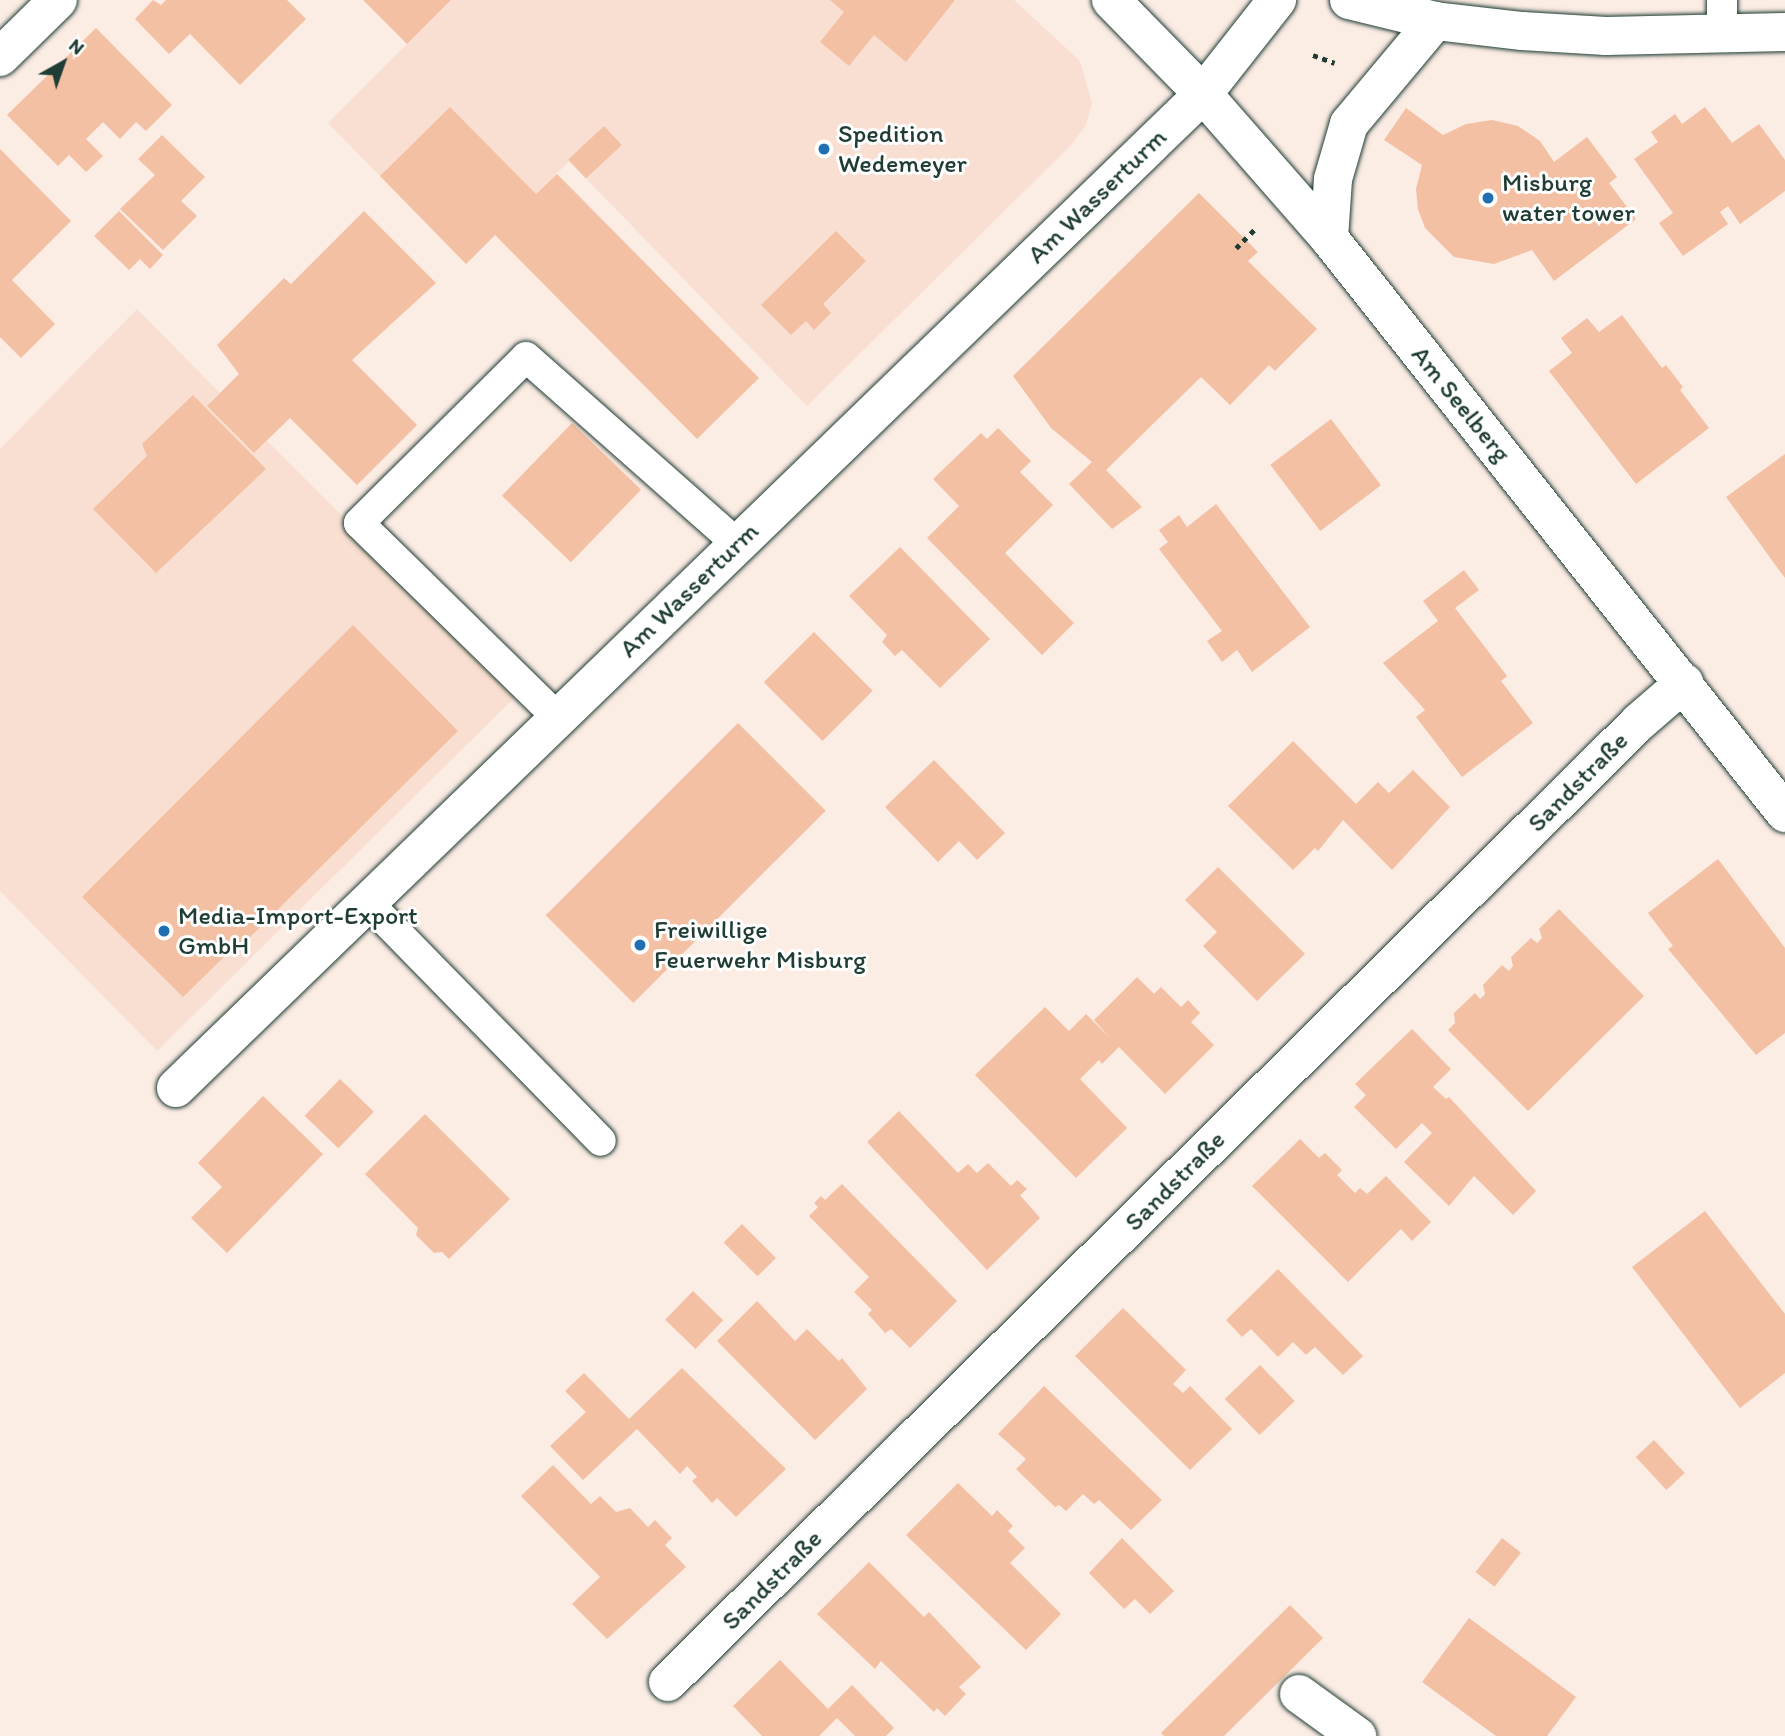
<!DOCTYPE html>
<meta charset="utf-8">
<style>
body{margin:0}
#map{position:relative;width:1785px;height:1736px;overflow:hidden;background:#fbece4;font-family:Itim,sans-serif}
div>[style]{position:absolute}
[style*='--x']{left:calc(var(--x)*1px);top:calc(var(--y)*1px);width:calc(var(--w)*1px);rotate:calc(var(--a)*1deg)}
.built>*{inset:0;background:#f9dfd1}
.building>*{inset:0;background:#f3c0a4;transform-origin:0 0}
.path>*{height:4.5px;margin-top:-2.25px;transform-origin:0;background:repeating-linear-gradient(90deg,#1f3d34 0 5px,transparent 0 10px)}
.roads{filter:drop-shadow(0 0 2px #1f3d34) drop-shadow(0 0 2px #1f3d34)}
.lane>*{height:30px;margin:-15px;padding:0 15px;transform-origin:15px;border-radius:15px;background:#fff}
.street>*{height:38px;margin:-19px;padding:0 19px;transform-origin:19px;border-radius:19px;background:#fff}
.secondary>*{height:38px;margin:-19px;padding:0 19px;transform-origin:19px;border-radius:19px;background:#fff}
.dots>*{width:19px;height:19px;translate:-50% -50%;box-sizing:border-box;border:4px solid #fff;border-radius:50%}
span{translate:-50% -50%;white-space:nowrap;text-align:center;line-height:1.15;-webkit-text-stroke:6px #fff;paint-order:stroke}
.poi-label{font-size:26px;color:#1f3d34}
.left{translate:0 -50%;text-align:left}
.street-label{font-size:26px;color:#1f3d34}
.north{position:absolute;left:28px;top:28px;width:70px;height:70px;-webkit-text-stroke:5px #fff;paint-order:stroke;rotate:40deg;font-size:19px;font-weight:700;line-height:28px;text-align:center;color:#1f3d34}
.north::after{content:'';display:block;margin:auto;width:24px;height:32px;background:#1f3d34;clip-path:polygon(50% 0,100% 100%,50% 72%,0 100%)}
</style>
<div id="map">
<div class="built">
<div style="clip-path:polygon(451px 0,1014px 0,1080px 61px,1092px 103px,1086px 125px,1071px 145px,807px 406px,569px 161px,466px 264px,328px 123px)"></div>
<div style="clip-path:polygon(137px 309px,220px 393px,207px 406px,254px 453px,267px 441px,519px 693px,157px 1051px,0 891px,0 449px)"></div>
</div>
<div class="building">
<div style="clip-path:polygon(153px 0,161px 5px,166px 0,287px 0,306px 19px,240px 85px,190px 34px,169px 54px,135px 19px)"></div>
<div style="clip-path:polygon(363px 0,451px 0,407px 44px)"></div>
<div style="clip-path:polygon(830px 0,955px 0,906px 62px,874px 35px,849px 66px,820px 42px,844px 12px)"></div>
<div style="clip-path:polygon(96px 28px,172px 105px,146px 131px,136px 122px,120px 139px,103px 122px,86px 139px,103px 156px,86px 172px,69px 155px,58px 166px,7px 115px)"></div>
<div style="clip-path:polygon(450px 107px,536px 194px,557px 174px,759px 378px,697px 439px,495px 235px,466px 264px,380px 176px)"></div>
<div style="clip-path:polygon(1705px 107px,1732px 143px,1759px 124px,1785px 160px,1785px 191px,1740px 224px,1728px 206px,1720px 212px,1728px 224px,1683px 256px,1659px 223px,1673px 213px,1634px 159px,1658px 142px,1651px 132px,1675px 114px,1682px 124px)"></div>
<div style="clip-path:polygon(1406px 108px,1443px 135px,1466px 124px,1492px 120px,1518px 126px,1540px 141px,1554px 162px,1587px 137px,1617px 177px,1609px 183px,1636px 219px,1554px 281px,1532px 250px,1494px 264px,1454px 257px,1425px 228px,1418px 209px,1416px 189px,1422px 165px,1384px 140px)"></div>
<div style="left:604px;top:126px;width:26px;height:49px;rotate:47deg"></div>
<div style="clip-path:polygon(162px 135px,205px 177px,181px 201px,197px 216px,163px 250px,120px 209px,155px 175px,138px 159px)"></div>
<div style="clip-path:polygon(0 149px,71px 221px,12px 280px,55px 324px,21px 358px,0 337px)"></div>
<div style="clip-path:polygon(1199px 193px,1258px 252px,1248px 261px,1317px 329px,1275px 371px,1269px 365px,1230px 405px,1201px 377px,1106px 470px,1142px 507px,1112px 529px,1069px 484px,1092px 462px,1051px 428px,1013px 376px)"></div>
<div style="clip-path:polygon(119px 211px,163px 255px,150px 269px,140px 259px,129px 270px,94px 236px)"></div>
<div style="clip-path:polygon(364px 211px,436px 283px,352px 360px,417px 425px,357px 485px,290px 418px,254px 453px,207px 406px,239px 374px,217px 345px,284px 278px,291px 284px)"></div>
<div style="clip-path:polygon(836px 231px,866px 261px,823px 304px,831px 313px,814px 330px,806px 321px,791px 335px,761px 305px)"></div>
<div style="clip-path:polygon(1622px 315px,1662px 368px,1666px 365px,1683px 387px,1680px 390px,1709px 428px,1636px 484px,1549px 371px,1572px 353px,1561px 338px,1587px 318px,1599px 332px)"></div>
<div style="clip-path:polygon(193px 395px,266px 469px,156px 573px,93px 509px,147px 456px,142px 444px)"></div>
<div style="left:1331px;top:419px;width:83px;height:76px;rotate:53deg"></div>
<div style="left:572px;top:423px;width:96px;height:101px;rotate:44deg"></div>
<div style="clip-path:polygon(998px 428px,1031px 461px,1020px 472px,1053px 505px,1005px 553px,1074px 623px,1042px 655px,927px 538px,959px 506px,933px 479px,981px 433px,987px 439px)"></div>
<div style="clip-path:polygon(1785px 454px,1785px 578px,1726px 497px)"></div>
<div style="clip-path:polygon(1216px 504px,1310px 627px,1252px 672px,1237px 650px,1222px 662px,1207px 641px,1222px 631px,1159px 549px,1168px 542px,1159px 530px,1179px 515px,1187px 527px)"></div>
<div style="clip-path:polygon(900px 547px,990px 639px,940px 688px,902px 650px,895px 656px,882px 642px,887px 635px,849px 596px)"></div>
<div style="clip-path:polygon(1464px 570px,1479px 590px,1455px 608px,1507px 676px,1501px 681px,1533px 723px,1462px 777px,1416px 717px,1425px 710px,1383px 663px,1438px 621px,1423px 601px)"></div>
<div style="clip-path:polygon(353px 625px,458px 731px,233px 954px,231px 950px,183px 997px,82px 897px)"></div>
<div style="left:814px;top:632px;width:83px;height:71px;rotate:45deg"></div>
<div style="left:738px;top:723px;width:124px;height:272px;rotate:45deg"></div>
<div style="clip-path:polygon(1293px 741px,1356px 804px,1378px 782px,1389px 793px,1413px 770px,1450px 807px,1392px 870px,1343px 820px,1318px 851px,1315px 848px,1293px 870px,1228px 806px)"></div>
<div style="clip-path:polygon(934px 760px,1005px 833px,977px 860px,959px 841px,938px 862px,885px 807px)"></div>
<div style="clip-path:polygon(1718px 859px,1785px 948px,1785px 1033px,1756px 1055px,1668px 949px,1673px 946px,1648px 913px)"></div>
<div style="clip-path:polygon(1218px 867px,1305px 954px,1257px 1001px,1203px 946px,1217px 932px,1185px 900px)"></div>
<div style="clip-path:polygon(1559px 909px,1644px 996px,1528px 1111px,1448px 1030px,1455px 1023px,1454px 1013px,1475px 993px,1480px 999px,1485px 994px,1483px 985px,1502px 965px,1509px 971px,1513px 966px,1511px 957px,1531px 938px,1537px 943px,1542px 938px,1539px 929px)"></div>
<div style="clip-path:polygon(1137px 977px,1154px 994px,1161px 987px,1181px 1007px,1188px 1000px,1200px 1013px,1191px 1022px,1214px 1045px,1165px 1094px,1119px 1047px,1102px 1064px,1099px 1060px,1080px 1079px,1127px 1128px,1076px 1178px,975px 1075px,1045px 1007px,1069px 1031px,1086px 1014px,1110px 1038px,1094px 1020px)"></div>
<div style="clip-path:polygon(1412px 1029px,1451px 1069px,1433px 1087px,1446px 1099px,1449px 1097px,1536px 1191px,1513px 1215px,1474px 1176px,1449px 1206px,1404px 1162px,1432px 1133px,1422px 1123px,1396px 1149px,1354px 1107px,1366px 1095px,1355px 1084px)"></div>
<div style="left:340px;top:1079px;width:47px;height:51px;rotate:44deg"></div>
<div style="clip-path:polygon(263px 1096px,323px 1154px,227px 1253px,191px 1218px,222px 1187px,198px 1163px)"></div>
<div style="clip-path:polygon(899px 1111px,958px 1173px,968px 1164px,977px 1173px,988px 1163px,1011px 1186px,1017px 1180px,1027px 1189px,1020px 1195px,1040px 1218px,987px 1270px,867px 1142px)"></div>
<div style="clip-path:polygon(425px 1114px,510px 1199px,449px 1259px,442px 1252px,434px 1253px,416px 1235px,418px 1228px,365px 1174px)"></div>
<div style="clip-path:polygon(1300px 1139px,1319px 1158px,1325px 1153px,1342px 1170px,1337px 1175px,1355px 1193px,1360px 1188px,1367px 1194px,1386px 1176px,1431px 1222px,1412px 1241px,1401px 1229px,1348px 1282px,1252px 1186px)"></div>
<div style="clip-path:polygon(842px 1184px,957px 1301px,910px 1348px,891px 1329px,885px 1333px,868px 1314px,872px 1310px,854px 1292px,869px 1277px,809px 1216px,818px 1207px,814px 1203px,821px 1196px,825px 1200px)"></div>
<div style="clip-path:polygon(1705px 1211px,1785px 1314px,1785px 1373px,1740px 1408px,1632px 1267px)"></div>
<div style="left:742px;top:1224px;width:48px;height:26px;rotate:45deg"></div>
<div style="clip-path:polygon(1278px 1269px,1363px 1356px,1343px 1375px,1315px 1347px,1306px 1355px,1293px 1342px,1278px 1357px,1251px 1329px,1242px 1337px,1226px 1320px)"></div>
<div style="left:693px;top:1291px;width:42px;height:40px;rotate:44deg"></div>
<div style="clip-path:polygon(757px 1301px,795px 1341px,807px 1329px,839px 1361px,842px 1358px,867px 1389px,815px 1440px,717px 1341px)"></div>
<div style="clip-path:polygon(1123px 1308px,1186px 1370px,1173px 1384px,1183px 1393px,1190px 1386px,1232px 1429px,1190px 1470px,1075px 1356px)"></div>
<div style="left:1260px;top:1365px;width:50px;height:49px;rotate:46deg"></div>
<div style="clip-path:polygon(682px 1368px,786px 1469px,736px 1517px,717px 1498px,712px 1503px,692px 1481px,697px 1477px,687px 1466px,680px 1474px,637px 1429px,583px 1480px,550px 1446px,586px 1412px,565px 1391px,584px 1373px,629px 1419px)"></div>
<div style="clip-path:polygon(1044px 1386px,1162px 1500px,1131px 1530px,1099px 1500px,1094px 1504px,1083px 1494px,1066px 1511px,1059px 1505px,1055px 1507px,1016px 1469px,1026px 1459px,998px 1434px)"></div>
<div style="left:1654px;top:1440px;width:45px;height:25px;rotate:47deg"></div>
<div style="clip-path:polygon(553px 1465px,591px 1504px,600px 1496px,616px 1512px,630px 1508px,648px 1527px,655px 1520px,672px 1538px,665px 1545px,686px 1567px,607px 1639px,572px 1604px,600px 1577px,521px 1496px)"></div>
<div style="clip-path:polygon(958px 1483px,992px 1516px,997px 1510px,1013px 1526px,1008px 1531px,1025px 1548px,1010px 1563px,1061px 1614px,1026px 1650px,906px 1535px)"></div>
<div style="clip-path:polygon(1122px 1538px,1174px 1591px,1150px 1614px,1135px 1599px,1124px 1609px,1089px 1573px)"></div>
<div style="left:1502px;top:1538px;width:24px;height:43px;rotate:38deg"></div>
<div style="clip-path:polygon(869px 1562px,924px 1617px,929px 1612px,981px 1667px,959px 1687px,966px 1694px,945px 1716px,937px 1708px,934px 1712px,881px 1661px,875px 1669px,817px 1614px)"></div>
<div style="clip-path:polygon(1290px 1605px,1323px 1638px,1224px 1736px,1164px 1736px,1161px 1733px)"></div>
<div style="clip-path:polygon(1469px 1618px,1576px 1697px,1547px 1736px,1496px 1736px,1422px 1682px)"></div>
<div style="clip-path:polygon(780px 1660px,828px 1709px,852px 1685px,894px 1728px,886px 1736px,855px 1736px,837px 1718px,819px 1736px,762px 1736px,733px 1706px)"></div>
</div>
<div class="path">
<div style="--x:1313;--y:55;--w:23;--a:20"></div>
<div style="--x:1236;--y:248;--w:27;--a:-45"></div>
</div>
<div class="roads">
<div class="lane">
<div style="--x:1722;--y:0;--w:34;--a:90"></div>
<div style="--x:557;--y:717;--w:277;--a:-135.6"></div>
<div style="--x:359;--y:523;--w:235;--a:-44.8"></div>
<div style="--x:526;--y:357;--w:282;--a:41.5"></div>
<div style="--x:367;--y:902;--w:334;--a:45.6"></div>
</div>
<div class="street">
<div style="--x:0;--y:57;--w:81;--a:-44.5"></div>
<div style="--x:176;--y:1088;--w:1429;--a:-44.06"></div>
<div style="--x:668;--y:1682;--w:1365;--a:-44.67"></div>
<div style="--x:1639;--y:722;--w:60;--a:-40.9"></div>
<div style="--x:1299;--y:1694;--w:72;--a:35.9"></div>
</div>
<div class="secondary">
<div style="--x:1111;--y:0;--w:132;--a:45.6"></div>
<div style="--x:1203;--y:94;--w:191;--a:48.8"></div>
<div style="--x:1329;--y:238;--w:734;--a:51.58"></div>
<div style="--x:1349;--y:0;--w:89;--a:13.7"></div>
<div style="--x:1435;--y:21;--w:88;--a:6.6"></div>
<div style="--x:1522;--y:31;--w:84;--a:3.4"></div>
<div style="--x:1606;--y:36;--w:179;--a:-1.3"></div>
<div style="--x:1203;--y:94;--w:120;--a:-51.8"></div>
<div style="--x:1329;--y:238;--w:59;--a:-86.1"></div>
<div style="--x:1333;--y:179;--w:57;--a:-73.8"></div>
<div style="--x:1349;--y:124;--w:134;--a:-50.1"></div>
</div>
</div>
<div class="dots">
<div style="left:824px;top:149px;background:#1f6fb2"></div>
<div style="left:1488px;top:198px;background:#1f6fb2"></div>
<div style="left:164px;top:931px;background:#1f6fb2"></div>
<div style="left:640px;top:945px;background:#1f6fb2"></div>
</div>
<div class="poi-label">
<span class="left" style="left:838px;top:149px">Spedition<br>Wedemeyer</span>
<span class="left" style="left:1502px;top:198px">Misburg<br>water tower</span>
<span class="left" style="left:178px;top:931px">Media-Import-Export<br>GmbH</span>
<span class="left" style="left:654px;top:945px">Freiwillige<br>Feuerwehr Misburg</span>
</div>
<div class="street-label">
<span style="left:1097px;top:196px;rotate:-44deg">Am Wasserturm</span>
<span style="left:1461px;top:404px;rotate:51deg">Am Seelberg</span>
<span style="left:689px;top:590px;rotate:-44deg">Am Wasserturm</span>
<span style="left:1578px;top:782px;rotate:-45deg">Sandstraße</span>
<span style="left:1175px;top:1181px;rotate:-45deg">Sandstraße</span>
<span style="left:772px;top:1580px;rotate:-45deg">Sandstraße</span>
</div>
<div class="north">N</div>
</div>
